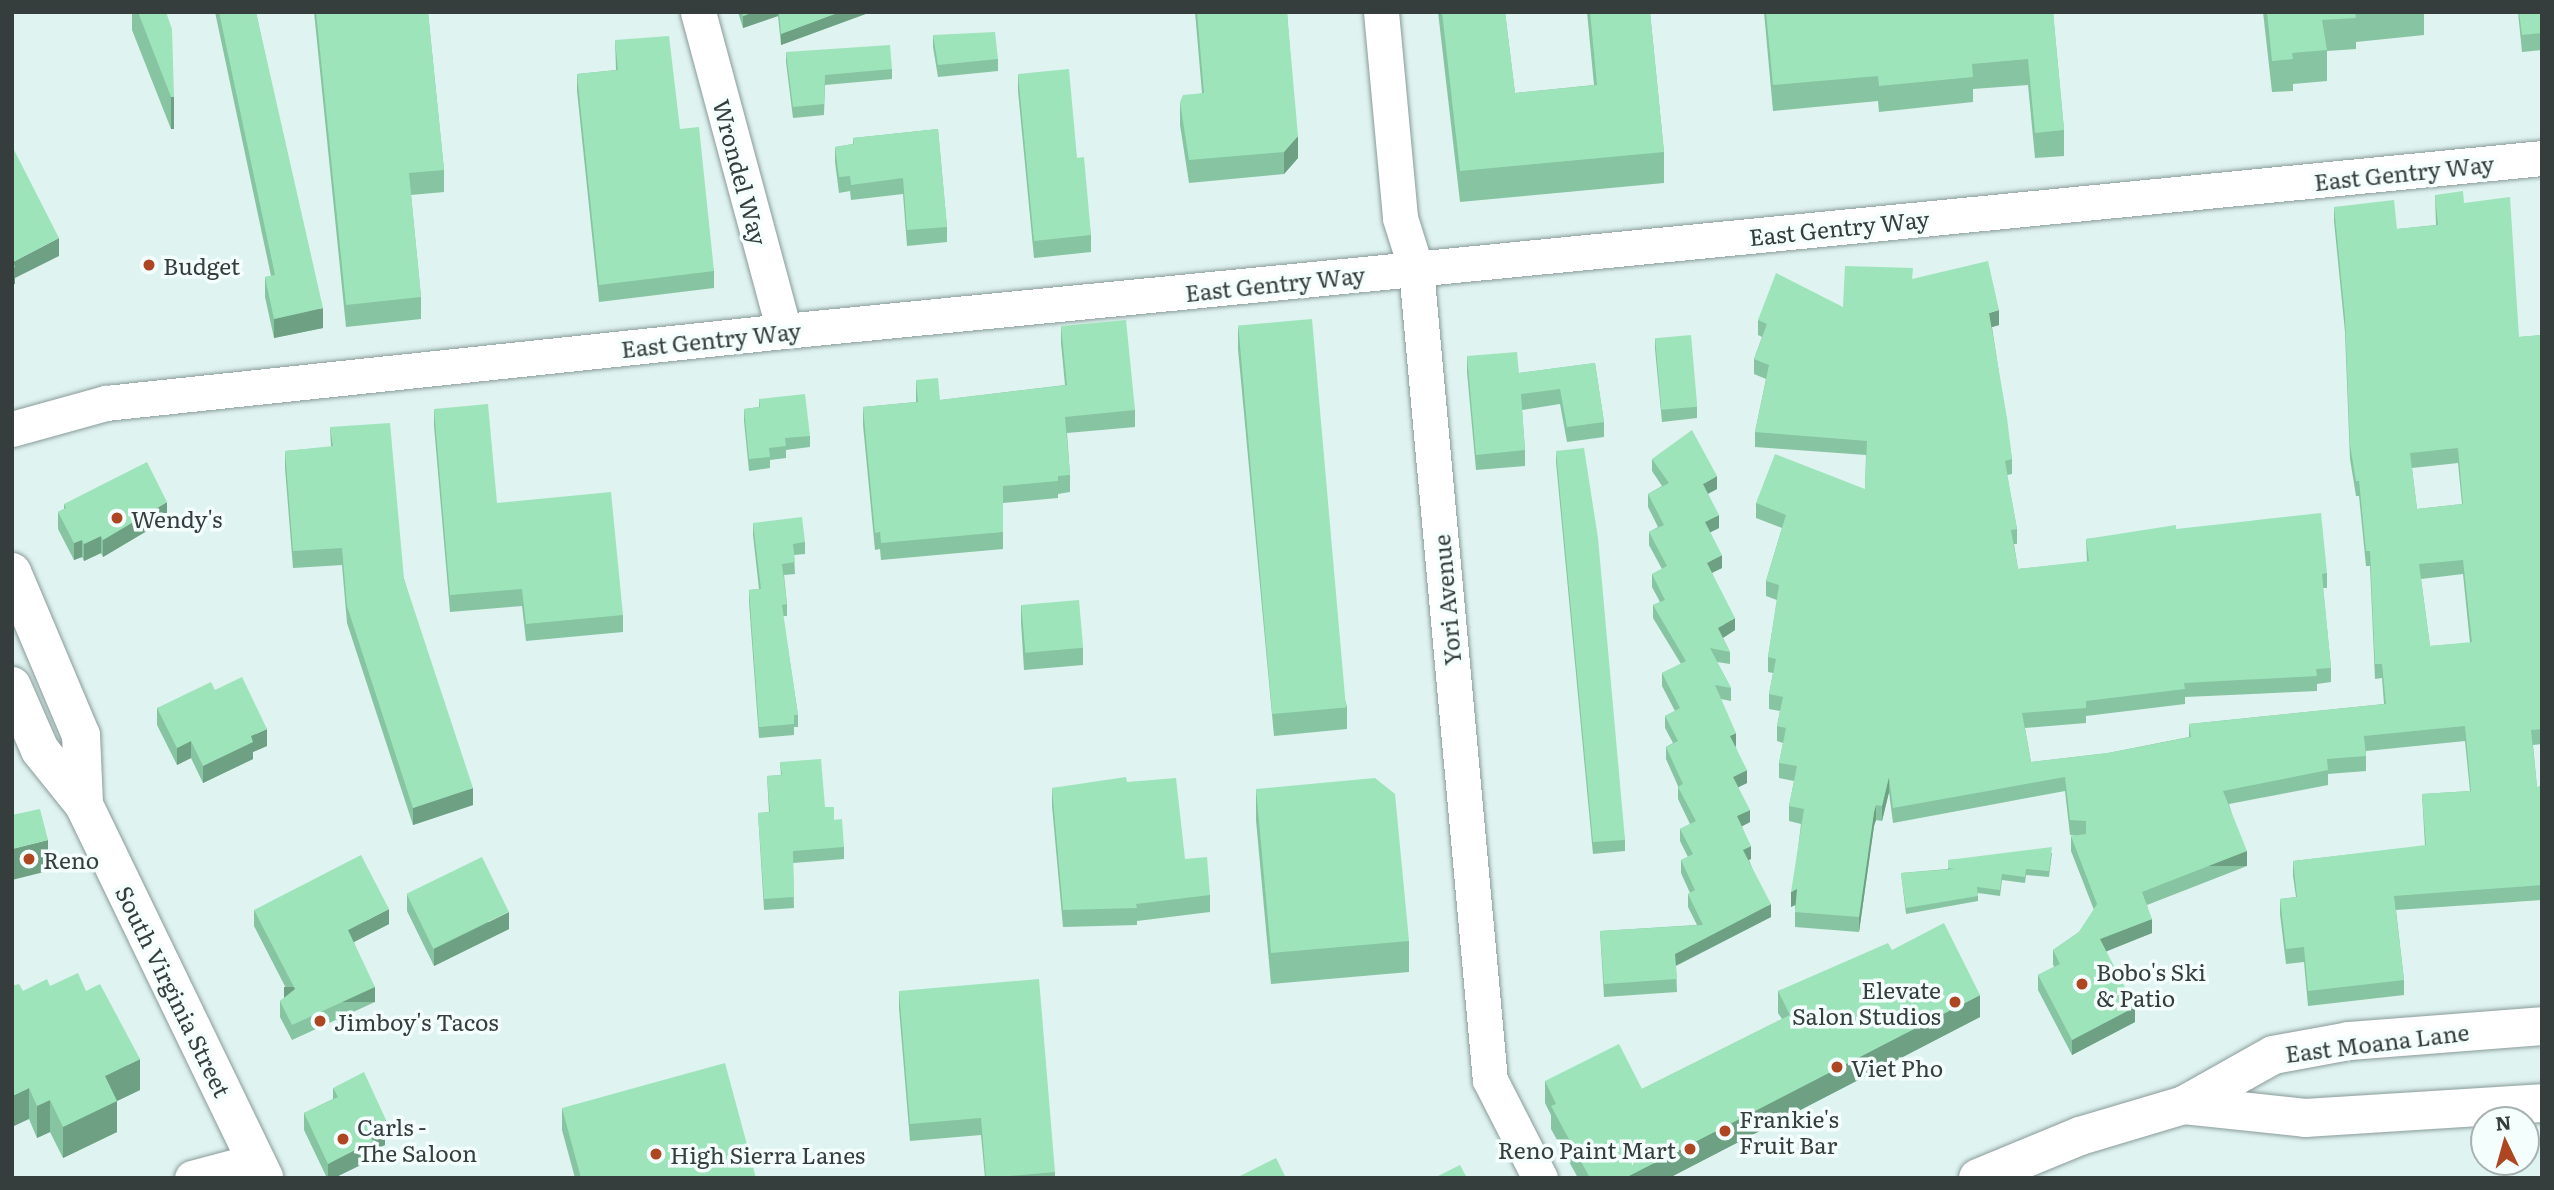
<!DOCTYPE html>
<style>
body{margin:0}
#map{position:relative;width:2554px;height:1190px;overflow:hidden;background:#dff3f1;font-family:Literata,serif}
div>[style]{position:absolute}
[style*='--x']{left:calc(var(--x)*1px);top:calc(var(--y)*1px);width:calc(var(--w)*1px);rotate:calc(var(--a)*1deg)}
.roads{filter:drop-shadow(0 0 2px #899b99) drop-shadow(0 0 2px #899b99)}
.minor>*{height:35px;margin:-17.5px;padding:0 17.5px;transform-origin:17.5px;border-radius:17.5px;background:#fff}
.major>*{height:38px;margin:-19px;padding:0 19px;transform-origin:19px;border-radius:19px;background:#fff}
.wall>*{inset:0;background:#87c4a1}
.shaded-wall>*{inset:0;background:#6ea083;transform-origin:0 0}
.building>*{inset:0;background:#9de4bb;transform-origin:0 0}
.dots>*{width:19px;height:19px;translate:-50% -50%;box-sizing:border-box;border:4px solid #f3fefd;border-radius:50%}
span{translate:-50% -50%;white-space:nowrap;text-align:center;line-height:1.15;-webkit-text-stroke:7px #f3fefd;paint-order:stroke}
.street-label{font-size:23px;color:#363e3d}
.poi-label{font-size:23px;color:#363e3d}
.left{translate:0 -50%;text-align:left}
.right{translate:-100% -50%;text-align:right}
.frame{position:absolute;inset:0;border:14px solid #363e3d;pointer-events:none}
.north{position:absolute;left:2470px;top:1106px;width:70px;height:70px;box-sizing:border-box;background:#f3fefd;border:2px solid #a7b1b0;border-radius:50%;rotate:355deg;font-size:19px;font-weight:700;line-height:28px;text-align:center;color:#363e3d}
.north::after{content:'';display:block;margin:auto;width:24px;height:32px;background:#ad4621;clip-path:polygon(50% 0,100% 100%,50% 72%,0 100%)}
</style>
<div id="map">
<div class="roads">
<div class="minor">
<div style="--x:698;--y:12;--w:330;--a:74.9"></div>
<div style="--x:1381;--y:12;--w:207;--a:84.7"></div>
<div style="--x:1400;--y:218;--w:53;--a:72.6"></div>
<div style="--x:1416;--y:269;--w:814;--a:84.79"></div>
<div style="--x:1490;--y:1080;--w:110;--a:63"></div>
<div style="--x:12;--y:429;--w:98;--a:-15.5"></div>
<div style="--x:106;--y:403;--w:682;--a:-6.06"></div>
<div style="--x:784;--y:331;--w:1766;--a:-5.62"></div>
<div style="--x:192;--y:1178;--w:66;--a:-14.9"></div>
</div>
<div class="major">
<div style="--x:12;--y:572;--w:177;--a:67.1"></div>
<div style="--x:81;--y:735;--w:70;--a:87.5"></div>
<div style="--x:12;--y:686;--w:70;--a:66.4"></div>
<div style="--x:40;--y:750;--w:70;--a:51.3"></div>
<div style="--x:84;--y:805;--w:414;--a:64.2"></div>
<div style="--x:2184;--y:1105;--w:122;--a:6.1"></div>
<div style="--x:2305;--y:1118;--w:237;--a:-3.6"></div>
<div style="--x:1978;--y:1178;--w:110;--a:-22.4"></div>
<div style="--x:2080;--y:1136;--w:109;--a:-16.6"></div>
<div style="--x:2184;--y:1105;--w:102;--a:-29.3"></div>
<div style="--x:2273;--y:1055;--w:77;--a:-10.4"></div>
<div style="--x:2349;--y:1041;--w:194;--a:-4.4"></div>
</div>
</div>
<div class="wall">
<div style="clip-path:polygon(132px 12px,166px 12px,174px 128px,171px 129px,132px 30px)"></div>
<div style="clip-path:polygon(215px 12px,256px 12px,323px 328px,274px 338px,265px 297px,265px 277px,271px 276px)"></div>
<div style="clip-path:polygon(314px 12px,428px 12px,444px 170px,444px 192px,411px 195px,421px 297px,421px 319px,346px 327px)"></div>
<div style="clip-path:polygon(738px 12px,871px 12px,781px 45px,778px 16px,743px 28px)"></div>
<div style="clip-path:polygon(1195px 12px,1287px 12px,1298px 158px,1284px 174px,1189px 183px,1180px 125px,1180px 102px,1202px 93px)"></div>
<div style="clip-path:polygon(1438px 12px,1505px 12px,1515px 93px,1594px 85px,1587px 12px,1650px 12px,1664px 152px,1664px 183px,1460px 202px)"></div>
<div style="clip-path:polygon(1764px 12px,2053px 12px,2064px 130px,2064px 156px,2035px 158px,2028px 85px,1973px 89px,1973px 102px,1879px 112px,1878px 101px,1773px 111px)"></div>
<div style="clip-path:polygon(2263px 12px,2424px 12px,2424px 35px,2356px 42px,2356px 49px,2327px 51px,2327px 81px,2293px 84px,2293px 91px,2272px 92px)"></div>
<div style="clip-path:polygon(2518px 12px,2542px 12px,2542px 50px,2522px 52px)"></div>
<div style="clip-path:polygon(933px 35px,998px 59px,998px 71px,938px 77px,933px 47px)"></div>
<div style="clip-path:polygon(615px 40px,680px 129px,714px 271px,714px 288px,599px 302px,577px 91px,577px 74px,616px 70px)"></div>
<div style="clip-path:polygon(786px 52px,892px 69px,892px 79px,825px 85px,824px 115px,793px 118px,786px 62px)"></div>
<div style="clip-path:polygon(1018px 74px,1077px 158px,1091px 235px,1091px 252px,1034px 258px,1018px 91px)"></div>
<div style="clip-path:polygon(938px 129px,947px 227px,947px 242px,907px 246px,903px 194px,851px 200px,850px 191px,839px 193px,835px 162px,835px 147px,853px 144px,853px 138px)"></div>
<div style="clip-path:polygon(evenodd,2435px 195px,2464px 203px,2519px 337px,2542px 335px,2542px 744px,2533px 745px,2537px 787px,2542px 786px,2542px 900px,2396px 910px,2404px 980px,2404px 995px,2308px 1006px,2304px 962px,2286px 964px,2280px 914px,2280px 899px,2296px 897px,2293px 876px,2293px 861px,2425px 846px,2422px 794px,2470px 791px,2465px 741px,2366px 751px,2366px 771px,2328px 774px,2328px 785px,2229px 804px,2247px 866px,2147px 905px,2152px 933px,2106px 951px,2135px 1022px,2072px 1055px,2038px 990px,2038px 975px,2054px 967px,2053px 964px,2053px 950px,2079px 932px,2094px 910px,2071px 851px,2071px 836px,2077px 836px,2070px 835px,2065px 791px,1893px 823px,1889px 792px,1882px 821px,1876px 820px,1874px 826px,1859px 932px,1795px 927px,1795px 905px,1791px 907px,1801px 824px,1789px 821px,1789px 806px,1794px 781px,1779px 778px,1779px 763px,1783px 743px,1777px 741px,1777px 726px,1780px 711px,1769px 709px,1769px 694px,1773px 673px,1768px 672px,1768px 657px,1777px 600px,1766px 596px,1766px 581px,1782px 528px,1756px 518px,1756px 503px,1865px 489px,1866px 455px,1755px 447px,1755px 432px,1766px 379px,1754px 374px,1754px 359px,1762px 337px,1758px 335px,1758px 320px,1843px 307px,1913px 279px,1999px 325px,1992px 327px,2012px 459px,2012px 474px,2007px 475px,2017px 529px,2017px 544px,2014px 544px,2018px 569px,2087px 562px,2086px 539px,2176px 529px,2327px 573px,2327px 588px,2323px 588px,2331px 668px,2331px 682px,2317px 684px,2317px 691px,2185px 697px,2185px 704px,2086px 716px,2086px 723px,2025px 728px,2031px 762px,2108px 753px,2189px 737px,2189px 724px,2384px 704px,2382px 678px,2375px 679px,2370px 566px,2366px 566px,2359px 496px,2356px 496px,2350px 459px,2345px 332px,2334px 221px,2334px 207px,2397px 229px,2436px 225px,2435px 195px,2458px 463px,2462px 504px,2417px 509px,2412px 468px,2458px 463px,2435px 195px,2463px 574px,2470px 643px,2430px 646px,2421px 579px,2463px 574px)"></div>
<div style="clip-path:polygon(1061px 326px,1135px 410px,1135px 427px,1067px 433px,1070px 475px,1070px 492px,1058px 494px,1058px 498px,1003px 503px,1003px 549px,881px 560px,880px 549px,875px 550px,863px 425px,863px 407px,916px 402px,916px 380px,940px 400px,1065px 385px,1061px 343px)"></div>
<div style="clip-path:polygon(1238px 326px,1347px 707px,1347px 729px,1274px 736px,1238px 349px)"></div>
<div style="clip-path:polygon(1655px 338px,1697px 407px,1697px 418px,1662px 422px,1655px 349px)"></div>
<div style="clip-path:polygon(1467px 356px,1519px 373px,1595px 363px,1604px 422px,1604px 437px,1567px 442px,1560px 404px,1522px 410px,1525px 450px,1525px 466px,1476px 470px,1467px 372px)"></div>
<div style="clip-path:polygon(759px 399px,810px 436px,810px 447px,786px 450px,786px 458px,770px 460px,770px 468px,749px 471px,744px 421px,744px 409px,759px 407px)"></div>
<div style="clip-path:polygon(434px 409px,497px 503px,623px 615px,623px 632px,526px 641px,522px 606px,450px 612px,434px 426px)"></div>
<div style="clip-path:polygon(330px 427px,404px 579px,473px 805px,413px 825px,347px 623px,342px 565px,293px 568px,285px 468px,285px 451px,331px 447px)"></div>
<div style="clip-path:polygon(1556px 451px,1625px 840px,1625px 851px,1593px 854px,1556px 462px)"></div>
<div style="clip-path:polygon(1652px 459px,1717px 489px,1708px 494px,1719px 528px,1710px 532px,1722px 568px,1712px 573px,1735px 630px,1723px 638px,1730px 652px,1730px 664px,1717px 662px,1731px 688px,1731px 701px,1721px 699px,1747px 783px,1738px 787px,1750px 822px,1742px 826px,1751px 859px,1749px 860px,1771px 917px,1676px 966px,1677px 992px,1604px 997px,1600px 931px,1697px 925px,1688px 907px,1688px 894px,1690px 893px,1681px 873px,1681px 860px,1688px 857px,1680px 841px,1680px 829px,1690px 824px,1678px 799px,1678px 786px,1666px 759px,1666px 747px,1673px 743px,1665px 728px,1665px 716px,1675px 711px,1662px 686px,1662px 673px,1681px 664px,1653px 618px,1653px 605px,1660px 602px,1652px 587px,1652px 574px,1662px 569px,1649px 545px,1649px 532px,1658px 527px,1648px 507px,1648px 494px,1662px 486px,1652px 471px)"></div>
<div style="clip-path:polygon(64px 504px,167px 519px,103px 557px,101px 553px,84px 561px,82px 557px,74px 560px,58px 529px,58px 512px,64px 509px)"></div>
<div style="clip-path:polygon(753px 523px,805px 542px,805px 554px,794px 555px,795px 574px,784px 575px,787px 604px,787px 616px,783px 616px,798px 715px,798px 727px,794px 727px,794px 735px,759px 738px,749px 602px,749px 590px,759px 589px,753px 535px)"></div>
<div style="clip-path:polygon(1021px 605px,1083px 648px,1083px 665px,1024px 670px,1021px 622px)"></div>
<div style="clip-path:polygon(215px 690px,267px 746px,253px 752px,253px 759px,203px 783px,191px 758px,177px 765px,157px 725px,157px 708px)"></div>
<div style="clip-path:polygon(780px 762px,825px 807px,834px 820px,844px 847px,844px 859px,793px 863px,794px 908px,764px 910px,758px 813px,769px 812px,767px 776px,781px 775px)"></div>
<div style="clip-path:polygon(1127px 782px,1185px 859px,1210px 895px,1210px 912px,1137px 921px,1137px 925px,1063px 927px,1052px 806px,1052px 788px)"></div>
<div style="clip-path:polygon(1256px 789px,1409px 941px,1409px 972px,1271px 984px,1256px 820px)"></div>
<div style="clip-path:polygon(2052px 853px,2049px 877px,2026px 875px,2025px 883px,2002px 880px,2000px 896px,1978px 893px,1978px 901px,1906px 914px,1901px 873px,1948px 869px,1948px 860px)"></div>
<div style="clip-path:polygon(407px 894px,509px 929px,434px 966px,407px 911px)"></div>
<div style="clip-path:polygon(254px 910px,389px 924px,354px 942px,375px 1002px,292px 1040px,280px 1017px,280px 1001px,289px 994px,254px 926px)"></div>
<div style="clip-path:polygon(1892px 950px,1980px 1017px,1669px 1178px,1578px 1178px,1551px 1129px,1551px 1115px,1545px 1103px,1545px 1081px,1642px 1089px,1782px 1019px,1778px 1013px,1778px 991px)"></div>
<div style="clip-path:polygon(50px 986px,86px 991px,140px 1090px,117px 1101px,117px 1132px,63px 1158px,50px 1132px,37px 1138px,29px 1119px,23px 991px)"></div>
<div style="clip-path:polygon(899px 991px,1055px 1172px,1055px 1178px,985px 1178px,981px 1135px,910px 1141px,899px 1008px)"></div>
<div style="clip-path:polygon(333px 1088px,386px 1137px,385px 1138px,385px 1145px,373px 1150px,373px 1159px,334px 1178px,327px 1178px,304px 1130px,304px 1113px,333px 1099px)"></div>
<div style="clip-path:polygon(562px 1108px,756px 1178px,575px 1178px,562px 1130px)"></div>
</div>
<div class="shaded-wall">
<div style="clip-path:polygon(754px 12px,778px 12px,778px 16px,743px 28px,743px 16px)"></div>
<div style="clip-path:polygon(840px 12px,871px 12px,781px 45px,781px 34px)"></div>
<div style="left:171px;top:97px;width:3px;height:32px"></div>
<div style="clip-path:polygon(1298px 136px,1298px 158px,1284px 174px,1284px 152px)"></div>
<div style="clip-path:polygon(59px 238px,59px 256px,15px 278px,15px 284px,12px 285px,13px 262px)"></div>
<div style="clip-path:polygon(323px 308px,323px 328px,274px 338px,274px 319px)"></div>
<div style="clip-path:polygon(1999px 310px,1999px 325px,1989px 328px,1989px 313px)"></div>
<div style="clip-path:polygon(1717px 476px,1717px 489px,1703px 496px,1703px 484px)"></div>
<div style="clip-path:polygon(167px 502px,167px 519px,103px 557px,103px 540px)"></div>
<div style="clip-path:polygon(1719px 515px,1719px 528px,1705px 535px,1705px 522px)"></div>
<div style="clip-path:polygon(101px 536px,101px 553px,84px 561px,84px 544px)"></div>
<div style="clip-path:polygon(82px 540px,82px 557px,74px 560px,74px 543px)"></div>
<div style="clip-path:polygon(1722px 555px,1722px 568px,1707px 575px,1707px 563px)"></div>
<div style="clip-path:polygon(1735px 618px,1735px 630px,1718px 641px,1718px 628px)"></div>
<div style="clip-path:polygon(267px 729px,267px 746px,253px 752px,253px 759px,203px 783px,203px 766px,251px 736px)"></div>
<div style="clip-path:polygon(1736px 733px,1736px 746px,1730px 749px,1730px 736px)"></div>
<div style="clip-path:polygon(191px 741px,191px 758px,177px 765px,177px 748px)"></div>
<div style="clip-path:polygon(1747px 770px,1747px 783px,1733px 790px,1733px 777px)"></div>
<div style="clip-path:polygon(1889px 777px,1889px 792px,1882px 821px,1882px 806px)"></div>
<div style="clip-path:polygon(473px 788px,473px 805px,413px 825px,413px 808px)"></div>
<div style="clip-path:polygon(1876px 805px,1876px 820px,1874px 826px,1859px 932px,1859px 917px,1874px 812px)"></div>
<div style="clip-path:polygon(1750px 810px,1750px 822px,1737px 829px,1737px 816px)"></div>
<div style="clip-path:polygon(48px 840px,48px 871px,12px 880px,12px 849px)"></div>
<div style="clip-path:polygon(1751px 846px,1751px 859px,1743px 862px,1743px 850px)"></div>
<div style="left:2247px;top:851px;width:15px;height:113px;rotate:90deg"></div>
<div style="clip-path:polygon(1797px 889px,1797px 904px,1791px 907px,1791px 892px)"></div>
<div style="clip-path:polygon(1771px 904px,1771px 917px,1675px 966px,1675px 954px)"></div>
<div style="clip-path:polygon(389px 909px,389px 924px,348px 945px,348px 930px)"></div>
<div style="clip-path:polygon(509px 912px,509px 929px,434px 966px,434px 949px)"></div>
<div style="clip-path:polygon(2152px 919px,2152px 933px,2100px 954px,2100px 939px)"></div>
<div style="left:375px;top:987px;width:15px;height:91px;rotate:90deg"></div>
<div style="clip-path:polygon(1980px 995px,1980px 1017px,1669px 1178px,1625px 1178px)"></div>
<div style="clip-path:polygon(2135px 1007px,2135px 1022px,2072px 1055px,2072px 1040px)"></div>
<div style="clip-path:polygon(140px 1059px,140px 1090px,117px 1101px,117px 1132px,63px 1158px,63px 1127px,105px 1076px)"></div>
<div style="clip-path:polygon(29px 1088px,29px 1119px,12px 1127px,12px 1096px)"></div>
<div style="clip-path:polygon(50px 1100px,50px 1132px,37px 1138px,37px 1106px)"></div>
<div style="clip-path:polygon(386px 1120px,386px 1137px,385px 1138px,385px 1145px,373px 1150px,373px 1159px,334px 1178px,328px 1178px,328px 1164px,370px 1135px,382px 1122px)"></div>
</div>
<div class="building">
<div style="clip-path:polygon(138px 12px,166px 12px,172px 29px,174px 97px,171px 97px)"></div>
<div style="clip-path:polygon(219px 12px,256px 12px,323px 308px,274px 319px,265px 277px,275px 275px)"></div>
<div style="clip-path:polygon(316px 12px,428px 12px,444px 170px,409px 173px,421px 297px,346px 305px)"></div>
<div style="clip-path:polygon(742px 12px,754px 12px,743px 16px)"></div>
<div style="clip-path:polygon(779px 12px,840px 12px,781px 34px)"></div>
<div style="clip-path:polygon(1197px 12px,1287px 12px,1298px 136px,1284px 152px,1189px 160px,1180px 102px,1183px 95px,1204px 93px)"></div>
<div style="clip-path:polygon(1442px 12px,1505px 12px,1515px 93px,1597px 85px,1590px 12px,1650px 12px,1664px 152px,1460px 171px)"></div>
<div style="clip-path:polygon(1766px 12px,2053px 12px,2064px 130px,2035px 133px,2028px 59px,1972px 64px,1973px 77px,1879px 86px,1878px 76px,1773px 85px)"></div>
<div style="clip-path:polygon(2267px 12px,2355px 12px,2356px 18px,2322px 20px,2327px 50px,2292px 53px,2293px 59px,2272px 61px)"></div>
<div style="clip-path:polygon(2519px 12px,2542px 12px,2542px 33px,2522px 35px)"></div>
<div style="clip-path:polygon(995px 32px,998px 59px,938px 65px,933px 35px)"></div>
<div style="clip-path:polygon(669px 36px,680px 129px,699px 127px,714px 271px,599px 285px,577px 74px,618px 70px,615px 40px)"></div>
<div style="clip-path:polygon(890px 45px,892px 69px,825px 75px,824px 104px,793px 107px,786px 52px)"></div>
<div style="clip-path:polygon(1069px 69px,1077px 158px,1084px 157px,1091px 235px,1034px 241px,1018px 74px)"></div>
<div style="clip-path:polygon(938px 129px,947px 227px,907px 230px,903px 178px,851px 185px,850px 176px,839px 177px,835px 147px,854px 144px,853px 138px)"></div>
<div style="clip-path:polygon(12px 146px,59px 238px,13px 262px,15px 267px,12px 268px)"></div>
<div style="clip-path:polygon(evenodd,2463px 191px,2464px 203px,2510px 197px,2519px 337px,2542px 335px,2542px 729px,2531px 730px,2537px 787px,2542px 786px,2542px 885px,2394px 896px,2404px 980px,2308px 991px,2304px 947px,2286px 949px,2280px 899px,2297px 897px,2293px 861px,2426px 845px,2422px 794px,2471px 791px,2465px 726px,2364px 736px,2366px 756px,2327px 759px,2328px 770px,2223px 791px,2247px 851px,2142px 892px,2152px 919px,2100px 939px,2135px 1007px,2072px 1040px,2038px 975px,2060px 964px,2053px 950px,2079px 932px,2097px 904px,2071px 836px,2086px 834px,2086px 821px,2070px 820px,2065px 777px,1893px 808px,1889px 777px,1882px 806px,1876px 805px,1874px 812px,1859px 917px,1795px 912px,1797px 889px,1791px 892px,1804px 809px,1789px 806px,1797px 766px,1779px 763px,1786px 728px,1777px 726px,1783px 697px,1769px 694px,1776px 659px,1768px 657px,1779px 585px,1766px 581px,1786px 515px,1756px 503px,1775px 454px,1865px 489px,1867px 441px,1755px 432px,1769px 365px,1754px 359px,1767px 324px,1758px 320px,1776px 273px,1843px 307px,1845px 266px,1913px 268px,1912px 279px,1988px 261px,1999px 310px,1989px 313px,2007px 418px,2012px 459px,2005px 461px,2017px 529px,2011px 530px,2018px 569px,2089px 561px,2086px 539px,2176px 525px,2176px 529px,2321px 513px,2327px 573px,2322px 574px,2331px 668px,2316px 669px,2317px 676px,2184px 683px,2185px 689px,2086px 701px,2086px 708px,2022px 713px,2031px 762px,2108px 753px,2191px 737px,2189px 724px,2386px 704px,2382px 664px,2375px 664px,2370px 551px,2366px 551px,2359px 481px,2356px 481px,2350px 445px,2345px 317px,2334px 207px,2394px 200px,2397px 229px,2438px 225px,2435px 195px,2463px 191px,2458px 448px,2463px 504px,2417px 509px,2410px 453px,2458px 448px,2463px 191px,2463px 560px,2472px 642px,2430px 646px,2419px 564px,2463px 560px)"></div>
<div style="left:1312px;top:319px;width:390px;height:74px;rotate:85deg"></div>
<div style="clip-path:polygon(1126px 320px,1135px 410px,1065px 417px,1070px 475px,1058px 476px,1058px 481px,1003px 486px,1003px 532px,881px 543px,880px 532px,875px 533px,863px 407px,918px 402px,916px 380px,938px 378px,940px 400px,1067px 385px,1061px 326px)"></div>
<div style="left:1691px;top:335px;width:72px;height:36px;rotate:85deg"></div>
<div style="clip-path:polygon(1517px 352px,1519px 373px,1595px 363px,1604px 422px,1567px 427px,1560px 389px,1521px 394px,1525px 450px,1476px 455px,1467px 356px)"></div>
<div style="clip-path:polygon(805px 394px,810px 436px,785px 438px,786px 446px,769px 448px,770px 457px,749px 459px,744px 409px,760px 407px,759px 399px)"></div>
<div style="clip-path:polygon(488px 404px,497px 503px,611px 492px,623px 615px,526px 624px,522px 589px,450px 595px,434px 409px)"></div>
<div style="clip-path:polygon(390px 423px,404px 579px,473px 788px,413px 808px,347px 606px,342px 548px,293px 551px,285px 451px,333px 446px,330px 427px)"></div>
<div style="clip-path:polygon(1692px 430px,1717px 476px,1703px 484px,1719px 515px,1705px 522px,1722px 555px,1707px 563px,1735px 618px,1718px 628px,1730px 652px,1710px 648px,1731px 688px,1715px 685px,1736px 733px,1730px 736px,1747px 770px,1733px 777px,1750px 810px,1737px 816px,1751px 846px,1743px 850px,1771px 904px,1675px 954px,1677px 979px,1604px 984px,1600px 931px,1703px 925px,1688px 894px,1695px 890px,1681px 860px,1693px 854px,1680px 829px,1696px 821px,1678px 787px,1683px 784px,1666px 747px,1678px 741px,1665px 716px,1680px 708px,1662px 673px,1686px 661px,1653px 605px,1665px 600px,1652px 574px,1667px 566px,1649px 532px,1664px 525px,1648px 494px,1669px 483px,1652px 459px)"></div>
<div style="clip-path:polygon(1584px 448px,1598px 538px,1625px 840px,1593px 842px,1556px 451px)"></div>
<div style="clip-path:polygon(147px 462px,167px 502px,103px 540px,101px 536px,84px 544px,82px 540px,74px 543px,58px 512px,66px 508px,64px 504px)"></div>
<div style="clip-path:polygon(802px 517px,805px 542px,793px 544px,795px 562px,782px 564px,787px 604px,782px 605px,798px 715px,794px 715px,794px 724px,759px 727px,749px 590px,761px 589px,753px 523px)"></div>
<div style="left:1079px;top:600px;width:48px;height:58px;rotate:85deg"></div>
<div style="clip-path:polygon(242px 677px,267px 729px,251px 736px,253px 742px,203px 766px,191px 741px,177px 748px,157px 708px,211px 682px,215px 690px)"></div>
<div style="clip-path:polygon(821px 759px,825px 807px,834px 807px,834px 820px,842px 819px,844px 847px,793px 851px,794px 897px,764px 899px,758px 813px,770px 812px,767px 776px,782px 775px,780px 762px)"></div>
<div style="clip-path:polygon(1126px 777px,1127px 782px,1176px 778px,1185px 859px,1207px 857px,1210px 895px,1136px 904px,1137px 908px,1063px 910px,1052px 788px)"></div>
<div style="clip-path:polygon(1375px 778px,1395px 794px,1409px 941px,1271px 953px,1256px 789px)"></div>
<div style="clip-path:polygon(40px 809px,48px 840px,12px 849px,12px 815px)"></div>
<div style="clip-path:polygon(2052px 847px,2049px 871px,2026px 869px,2025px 877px,2002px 874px,2000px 890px,1977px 887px,1978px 896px,1906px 908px,1901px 873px,1955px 869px,1948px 868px,1948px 860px)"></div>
<div style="clip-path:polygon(361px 855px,389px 909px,348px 930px,375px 987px,292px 1025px,280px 1001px,295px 989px,254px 910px)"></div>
<div style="left:482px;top:857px;width:61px;height:84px;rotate:64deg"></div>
<div style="clip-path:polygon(1944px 923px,1980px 995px,1625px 1178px,1590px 1178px,1551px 1106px,1556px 1104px,1545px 1081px,1619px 1044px,1642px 1089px,1790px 1015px,1778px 991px,1888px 943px,1892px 950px)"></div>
<div style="clip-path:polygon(78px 973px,86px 991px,100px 984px,140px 1059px,105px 1076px,117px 1101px,63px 1127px,50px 1100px,37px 1106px,29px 1088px,12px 1096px,12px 986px,19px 984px,23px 991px,47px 979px,50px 986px)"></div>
<div style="clip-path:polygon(1039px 979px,1055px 1172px,986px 1178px,981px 1118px,910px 1124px,899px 991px)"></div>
<div style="clip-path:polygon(725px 1063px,756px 1178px,581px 1178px,562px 1108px)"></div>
<div style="clip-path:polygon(364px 1072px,386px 1120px,382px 1122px,385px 1128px,370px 1135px,373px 1141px,328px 1164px,304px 1113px,338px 1097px,333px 1088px)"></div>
<div style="clip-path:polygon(1276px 1158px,1286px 1178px,1236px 1178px)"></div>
<div style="clip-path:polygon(1460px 1165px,1467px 1178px,1434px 1178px)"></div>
</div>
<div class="dots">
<div style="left:149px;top:265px;background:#ad4621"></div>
<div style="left:117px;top:518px;background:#ad4621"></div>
<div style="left:29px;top:859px;background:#ad4621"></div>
<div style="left:2082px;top:984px;background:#ad4621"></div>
<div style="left:1955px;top:1002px;background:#ad4621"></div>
<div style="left:320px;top:1021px;background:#ad4621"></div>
<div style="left:1837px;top:1067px;background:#ad4621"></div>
<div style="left:1725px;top:1131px;background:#ad4621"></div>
<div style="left:343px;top:1139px;background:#ad4621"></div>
<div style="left:1690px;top:1149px;background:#ad4621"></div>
<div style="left:656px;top:1154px;background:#ad4621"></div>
</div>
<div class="street-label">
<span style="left:741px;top:172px;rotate:75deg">Wrondel Way</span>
<span style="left:2404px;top:172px;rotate:-6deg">East Gentry Way</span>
<span style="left:1839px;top:227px;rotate:-6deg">East Gentry Way</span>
<span style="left:1275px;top:283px;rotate:-6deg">East Gentry Way</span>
<span style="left:711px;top:339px;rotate:-6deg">East Gentry Way</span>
<span style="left:1446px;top:600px;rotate:-95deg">Yori Avenue</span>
<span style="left:174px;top:991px;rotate:64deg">South Virginia Street</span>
<span style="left:2377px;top:1042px;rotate:-7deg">East Moana Lane</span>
</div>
<div class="poi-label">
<span class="left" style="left:163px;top:265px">Budget</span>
<span class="left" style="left:131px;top:518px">Wendy's</span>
<span class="left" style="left:43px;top:859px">Reno</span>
<span class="left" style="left:2096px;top:984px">Bobo's Ski<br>&amp; Patio</span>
<span class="right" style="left:1941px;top:1002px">Elevate<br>Salon Studios</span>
<span class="left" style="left:334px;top:1021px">Jimboy's Tacos</span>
<span class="left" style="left:1851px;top:1067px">Viet Pho</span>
<span class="left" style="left:1739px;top:1131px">Frankie's<br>Fruit Bar</span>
<span class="left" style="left:357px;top:1139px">Carls -<br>The Saloon</span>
<span class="right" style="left:1676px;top:1149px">Reno Paint Mart</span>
<span class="left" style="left:670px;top:1154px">High Sierra Lanes</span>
</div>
<div class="frame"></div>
<div class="north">N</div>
</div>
